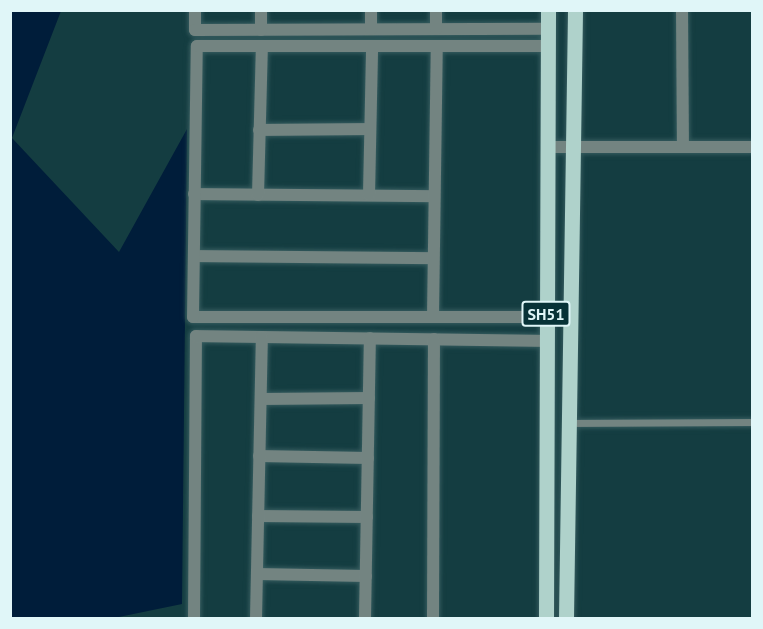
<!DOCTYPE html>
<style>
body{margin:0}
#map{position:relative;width:763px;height:629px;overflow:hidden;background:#143d41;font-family:"PT Sans",sans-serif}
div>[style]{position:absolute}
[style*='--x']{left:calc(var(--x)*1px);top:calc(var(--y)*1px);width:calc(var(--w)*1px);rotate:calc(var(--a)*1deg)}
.water>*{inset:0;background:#001d3a}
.roads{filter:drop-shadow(0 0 2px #355b5e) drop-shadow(0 0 2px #355b5e)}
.service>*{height:7px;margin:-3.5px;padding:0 3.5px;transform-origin:3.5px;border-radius:3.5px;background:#738481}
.minor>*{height:12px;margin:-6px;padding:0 6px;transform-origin:6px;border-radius:6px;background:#738481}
.primary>*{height:15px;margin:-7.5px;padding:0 7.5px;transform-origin:7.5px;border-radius:7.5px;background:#afd2cb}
span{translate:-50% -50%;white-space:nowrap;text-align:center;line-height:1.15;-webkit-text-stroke:4.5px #073237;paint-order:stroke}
.shield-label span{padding:2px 4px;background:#073237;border:2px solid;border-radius:4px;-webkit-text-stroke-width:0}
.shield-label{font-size:16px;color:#e0f6f8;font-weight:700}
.frame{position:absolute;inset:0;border:12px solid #e0f6f8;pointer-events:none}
</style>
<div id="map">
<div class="water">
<div style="clip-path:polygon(10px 11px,61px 11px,12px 138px,119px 252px,187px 129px,182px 604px,114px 618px,11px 618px)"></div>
</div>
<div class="roads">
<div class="service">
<div style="--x:568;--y:423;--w:184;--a:-0.3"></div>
</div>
<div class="minor">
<div style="--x:195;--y:10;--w:20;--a:90"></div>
<div style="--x:195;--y:30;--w:353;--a:-0.2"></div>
<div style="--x:261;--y:10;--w:20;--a:90"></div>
<div style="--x:371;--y:10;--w:19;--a:90"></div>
<div style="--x:436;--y:10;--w:19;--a:90"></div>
<div style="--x:682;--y:10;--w:136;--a:89.6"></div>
<div style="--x:259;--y:130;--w:110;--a:-0.5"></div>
<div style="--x:550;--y:147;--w:202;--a:0"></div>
<div style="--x:194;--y:194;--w:240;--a:0.5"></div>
<div style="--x:258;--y:195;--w:149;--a:-88.5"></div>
<div style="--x:369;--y:195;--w:148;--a:-88.8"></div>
<div style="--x:194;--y:256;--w:239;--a:0.5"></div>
<div style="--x:433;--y:317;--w:270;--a:-89.2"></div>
<div style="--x:546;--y:317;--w:353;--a:180"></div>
<div style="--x:193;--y:317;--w:271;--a:-89.2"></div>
<div style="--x:197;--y:46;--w:350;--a:0"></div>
<div style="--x:261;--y:399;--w:108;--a:-0.5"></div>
<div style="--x:259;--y:456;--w:109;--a:1.1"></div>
<div style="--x:258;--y:516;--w:109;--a:0.5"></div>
<div style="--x:257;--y:574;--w:109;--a:1.1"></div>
<div style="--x:194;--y:618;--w:282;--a:-89.6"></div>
<div style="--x:196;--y:336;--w:350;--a:0.8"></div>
<div style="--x:256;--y:618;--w:281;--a:-88.8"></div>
<div style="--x:365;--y:618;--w:280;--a:-89"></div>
<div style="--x:433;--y:618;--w:279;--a:-89.8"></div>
</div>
<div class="primary">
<div style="--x:546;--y:618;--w:608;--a:-89.81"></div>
<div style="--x:566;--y:618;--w:608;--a:-89.15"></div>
</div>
</div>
<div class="shield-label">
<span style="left:546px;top:314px">SH51</span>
</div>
<div class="frame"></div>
</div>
